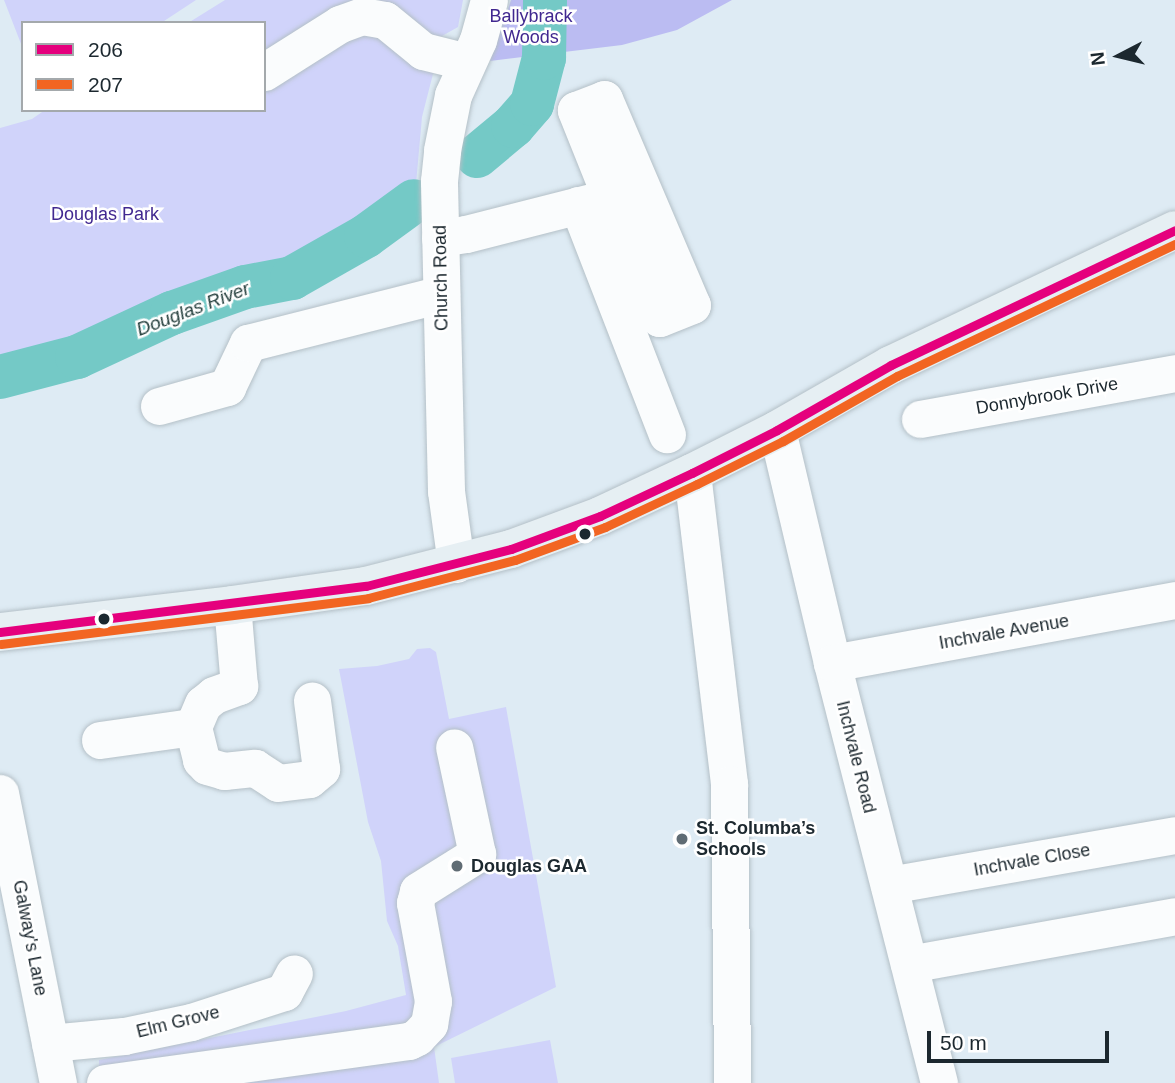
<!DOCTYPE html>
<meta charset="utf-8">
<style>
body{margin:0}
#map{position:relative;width:1175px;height:1083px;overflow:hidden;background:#deebf4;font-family:Helvetica,sans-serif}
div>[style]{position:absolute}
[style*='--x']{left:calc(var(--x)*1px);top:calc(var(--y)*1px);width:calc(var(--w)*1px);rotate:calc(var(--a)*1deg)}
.green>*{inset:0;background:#d0d3fa}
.forest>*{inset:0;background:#bbbcf2}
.river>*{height:44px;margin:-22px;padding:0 22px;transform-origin:22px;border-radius:22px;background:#74c9c6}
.roads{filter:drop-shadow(0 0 2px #b4c0c7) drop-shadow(0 0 2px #b4c0c7)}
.minor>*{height:37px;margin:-18.5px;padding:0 18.5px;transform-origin:18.5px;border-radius:18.5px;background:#fafcfd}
.major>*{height:38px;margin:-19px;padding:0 19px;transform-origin:19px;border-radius:19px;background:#e6eff3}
.bus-1>*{height:9px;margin:-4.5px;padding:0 4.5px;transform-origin:4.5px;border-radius:4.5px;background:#e5007d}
.bus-2>*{height:9px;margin:-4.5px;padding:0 4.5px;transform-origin:4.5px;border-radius:4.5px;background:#f26522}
.dots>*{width:19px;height:19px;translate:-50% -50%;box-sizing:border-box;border:4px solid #fff;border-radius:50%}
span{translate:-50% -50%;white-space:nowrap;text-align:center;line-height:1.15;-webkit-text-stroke:5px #fff;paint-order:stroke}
.park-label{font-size:18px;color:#412890}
.street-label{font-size:18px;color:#1c282f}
.poi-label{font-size:18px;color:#1c282f;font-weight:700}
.left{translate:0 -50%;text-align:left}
.water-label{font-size:19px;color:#27413f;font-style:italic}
.legend{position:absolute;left:21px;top:21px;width:245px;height:91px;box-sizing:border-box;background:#fff;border:2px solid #a4a9ac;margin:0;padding:9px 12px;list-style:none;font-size:21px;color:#1c282f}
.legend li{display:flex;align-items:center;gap:14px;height:35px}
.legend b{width:35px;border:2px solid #a4a9ac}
.north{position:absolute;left:1084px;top:21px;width:70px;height:70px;-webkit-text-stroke:5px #fff;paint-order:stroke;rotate:263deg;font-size:19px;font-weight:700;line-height:28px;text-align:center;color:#1c282f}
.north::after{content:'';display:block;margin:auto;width:24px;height:32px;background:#1c282f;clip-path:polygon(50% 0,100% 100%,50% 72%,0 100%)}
.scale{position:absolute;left:927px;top:1031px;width:182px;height:32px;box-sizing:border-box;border:4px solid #1c282f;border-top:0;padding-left:9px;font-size:21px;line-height:24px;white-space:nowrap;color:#1c282f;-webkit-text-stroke:5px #fff;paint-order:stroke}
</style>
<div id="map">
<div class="green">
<div style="clip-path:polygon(4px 0,196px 0,161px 23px,23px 23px,23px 49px)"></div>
<div style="clip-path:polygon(225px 0,463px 0,458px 27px,426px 45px,436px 62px,422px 117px,415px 195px,397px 212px,304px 269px,116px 319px,0 363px,0 128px,32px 119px,45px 110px,264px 110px,264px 23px,188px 23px)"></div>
<div style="clip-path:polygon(430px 648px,436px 652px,449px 719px,506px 707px,556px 987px,434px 1047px,439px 1083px,100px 1083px,99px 1060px,346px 1011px,406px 995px,398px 946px,387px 921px,381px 861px,368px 822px,339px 669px,377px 666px,409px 659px,417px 649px)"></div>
<div style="clip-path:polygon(550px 1040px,558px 1083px,455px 1083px,451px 1058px)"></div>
</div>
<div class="forest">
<div style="clip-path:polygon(511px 0,732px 0,677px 30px,622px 45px,490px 61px)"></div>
</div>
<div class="river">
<div style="--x:477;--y:156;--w:47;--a:-39.8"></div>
<div style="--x:513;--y:126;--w:29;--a:-49"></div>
<div style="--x:532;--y:104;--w:48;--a:-75.4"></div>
<div style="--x:544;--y:58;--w:58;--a:-89"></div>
<div style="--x:0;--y:377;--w:80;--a:-14.6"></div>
<div style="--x:77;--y:357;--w:105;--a:-24.9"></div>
<div style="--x:172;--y:313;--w:77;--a:-19.6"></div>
<div style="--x:245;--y:287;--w:48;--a:-10.8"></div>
<div style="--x:292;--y:278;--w:85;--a:-29.6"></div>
<div style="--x:366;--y:236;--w:59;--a:-36.1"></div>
</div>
<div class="roads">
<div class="minor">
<div style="--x:264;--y:72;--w:90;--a:-32.3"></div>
<div style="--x:340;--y:24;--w:23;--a:-20"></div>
<div style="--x:362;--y:16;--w:23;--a:10"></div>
<div style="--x:385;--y:20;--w:49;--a:39.2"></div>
<div style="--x:423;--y:51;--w:45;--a:14"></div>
<div style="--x:604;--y:99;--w:224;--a:66.9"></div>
<div style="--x:692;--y:305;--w:35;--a:158"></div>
<div style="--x:659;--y:318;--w:224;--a:-111.8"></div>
<div style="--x:576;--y:110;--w:30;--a:-21"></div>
<div style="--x:578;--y:205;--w:246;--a:68.8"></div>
<div style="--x:440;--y:238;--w:26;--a:-9"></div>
<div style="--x:466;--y:234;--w:141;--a:-14.3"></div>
<div style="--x:159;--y:406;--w:71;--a:-15.6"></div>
<div style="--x:227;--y:387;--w:49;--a:-64.5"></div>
<div style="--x:248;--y:343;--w:199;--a:-14.2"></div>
<div style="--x:920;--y:419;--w:259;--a:-10.2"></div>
<div style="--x:777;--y:430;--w:239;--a:76.7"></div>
<div style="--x:832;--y:663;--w:433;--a:75.7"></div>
<div style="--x:692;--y:473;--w:313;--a:83.2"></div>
<div style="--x:729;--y:784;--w:299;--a:89.4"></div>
<div style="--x:456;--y:564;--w:74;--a:-97.8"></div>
<div style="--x:446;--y:491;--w:310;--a:-91.3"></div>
<div style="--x:439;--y:181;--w:31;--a:-84"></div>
<div style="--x:442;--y:150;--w:56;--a:-78.7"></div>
<div style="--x:453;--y:95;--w:60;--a:-65.6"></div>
<div style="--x:478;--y:40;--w:41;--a:-74.6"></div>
<div style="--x:832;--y:663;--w:349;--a:-10.4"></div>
<div style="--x:193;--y:727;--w:34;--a:76"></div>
<div style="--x:201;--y:760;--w:8;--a:45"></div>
<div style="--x:207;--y:766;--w:18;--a:16"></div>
<div style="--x:224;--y:771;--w:31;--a:-6"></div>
<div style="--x:255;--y:768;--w:27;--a:33"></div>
<div style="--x:278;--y:783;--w:31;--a:-7"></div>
<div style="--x:309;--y:779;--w:16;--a:-40"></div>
<div style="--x:321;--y:769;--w:69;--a:-97.5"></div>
<div style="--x:100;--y:740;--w:94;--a:-8"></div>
<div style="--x:193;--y:727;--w:25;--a:-67"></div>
<div style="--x:203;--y:704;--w:14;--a:-39"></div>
<div style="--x:214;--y:695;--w:27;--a:-20"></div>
<div style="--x:239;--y:686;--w:81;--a:-94.9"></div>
<div style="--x:0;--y:793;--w:296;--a:78.7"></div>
<div style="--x:889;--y:885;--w:290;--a:-9.9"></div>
<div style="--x:909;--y:964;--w:270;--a:-10.2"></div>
<div style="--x:50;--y:1043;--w:74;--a:-5.4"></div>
<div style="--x:124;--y:1036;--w:68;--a:-11.8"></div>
<div style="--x:191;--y:1022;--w:98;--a:-17.9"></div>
<div style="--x:284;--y:992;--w:21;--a:-62"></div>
<div style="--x:105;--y:1083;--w:307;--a:-7.9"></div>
<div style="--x:409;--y:1041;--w:9;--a:-27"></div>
<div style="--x:417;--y:1037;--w:18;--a:-47"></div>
<div style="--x:429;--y:1024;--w:23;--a:-80"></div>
<div style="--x:433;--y:1001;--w:100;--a:-100.4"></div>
<div style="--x:415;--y:903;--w:12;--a:-76"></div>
<div style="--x:418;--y:891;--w:70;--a:-32.1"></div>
<div style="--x:477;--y:854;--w:109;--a:-102.1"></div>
</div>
<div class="major">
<div style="--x:0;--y:632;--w:234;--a:-6.6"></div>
<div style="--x:232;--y:605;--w:135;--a:-8.1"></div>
<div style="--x:366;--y:586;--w:150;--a:-14.3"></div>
<div style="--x:511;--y:549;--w:95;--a:-20.3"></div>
<div style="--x:600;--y:516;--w:102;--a:-25.1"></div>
<div style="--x:692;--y:473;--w:95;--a:-26.8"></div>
<div style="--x:777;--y:430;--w:131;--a:-29.7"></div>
<div style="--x:891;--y:365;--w:314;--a:-25.4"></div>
</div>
</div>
<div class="bus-1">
<div style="--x:0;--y:632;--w:369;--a:-7.2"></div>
<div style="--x:366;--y:586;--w:150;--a:-14.3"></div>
<div style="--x:511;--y:549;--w:95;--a:-20.3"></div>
<div style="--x:600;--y:516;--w:102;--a:-25.1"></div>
<div style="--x:692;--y:473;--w:95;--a:-26.8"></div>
<div style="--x:777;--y:430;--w:131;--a:-29.7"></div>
<div style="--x:891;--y:365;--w:314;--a:-25.4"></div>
</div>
<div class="bus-2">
<div style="--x:1;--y:644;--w:370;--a:-7.1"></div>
<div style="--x:368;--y:598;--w:152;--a:-14.5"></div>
<div style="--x:515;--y:560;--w:96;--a:-20.1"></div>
<div style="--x:605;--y:527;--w:102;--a:-25.1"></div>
<div style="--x:697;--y:484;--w:96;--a:-26.6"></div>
<div style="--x:783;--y:441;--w:131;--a:-29.7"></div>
<div style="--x:897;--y:376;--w:308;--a:-25.4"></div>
</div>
<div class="dots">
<div style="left:585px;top:534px;background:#1c282f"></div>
<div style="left:104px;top:619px;background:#1c282f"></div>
<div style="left:682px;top:839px;background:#606c74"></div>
<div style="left:457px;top:866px;background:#606c74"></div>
</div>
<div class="park-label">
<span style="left:531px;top:27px">Ballybrack<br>Woods</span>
<span style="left:105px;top:214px">Douglas Park</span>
</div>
<div class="street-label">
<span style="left:441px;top:278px;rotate:-91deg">Church Road</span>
<span style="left:1047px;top:396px;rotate:-10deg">Donnybrook Drive</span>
<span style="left:1004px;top:632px;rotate:-10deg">Inchvale Avenue</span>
<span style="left:856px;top:757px;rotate:76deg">Inchvale Road</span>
<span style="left:1032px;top:860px;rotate:-10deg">Inchvale Close</span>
<span style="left:30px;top:938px;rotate:79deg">Galway's Lane</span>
<span style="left:178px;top:1022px;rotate:-14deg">Elm Grove</span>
</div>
<div class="poi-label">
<span class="left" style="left:696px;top:839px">St. Columba’s<br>Schools</span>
<span class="left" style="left:471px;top:866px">Douglas GAA</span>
</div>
<div class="water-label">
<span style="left:193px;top:309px;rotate:-21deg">Douglas River</span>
</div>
<ul class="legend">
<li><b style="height:9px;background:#e5007d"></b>206</li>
<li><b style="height:9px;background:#f26522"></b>207</li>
</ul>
<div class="north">N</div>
<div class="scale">50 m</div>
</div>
